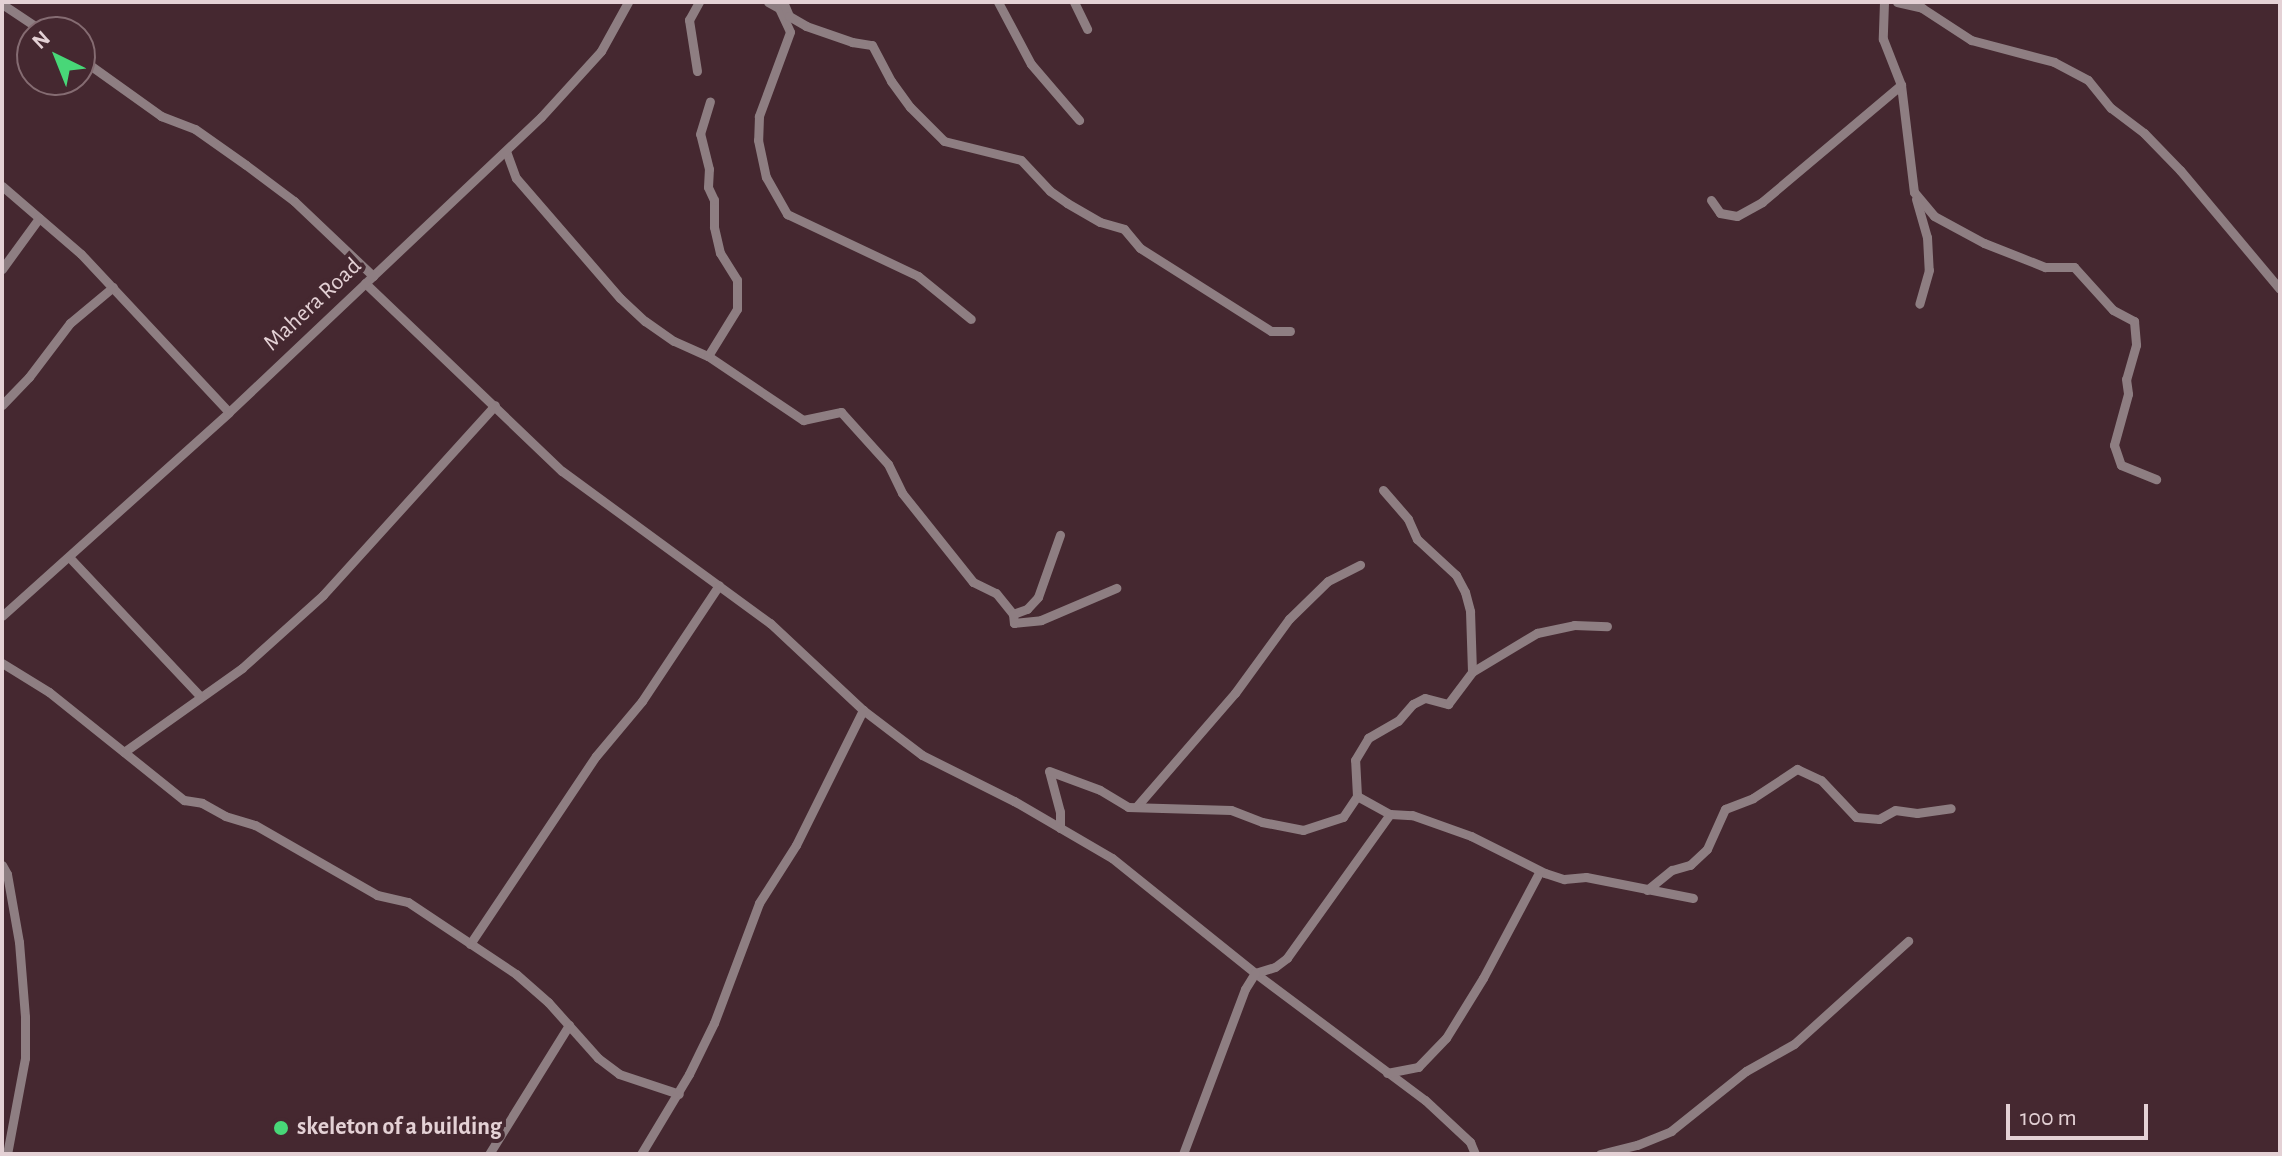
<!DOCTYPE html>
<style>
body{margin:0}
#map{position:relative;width:2282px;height:1156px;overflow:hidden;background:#452830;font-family:"Alegreya Sans",sans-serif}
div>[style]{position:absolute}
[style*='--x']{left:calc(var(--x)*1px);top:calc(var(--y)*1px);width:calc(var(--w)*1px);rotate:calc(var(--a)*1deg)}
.minor>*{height:9px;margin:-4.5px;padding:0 4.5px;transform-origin:4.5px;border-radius:4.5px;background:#8e7e82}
.dots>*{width:22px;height:22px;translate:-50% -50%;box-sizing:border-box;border:4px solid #452830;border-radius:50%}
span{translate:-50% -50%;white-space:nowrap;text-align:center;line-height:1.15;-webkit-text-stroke:8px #452830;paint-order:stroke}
.street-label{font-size:24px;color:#e4d1d5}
.poi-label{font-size:24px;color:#e4d1d5;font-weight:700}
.left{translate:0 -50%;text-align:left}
.frame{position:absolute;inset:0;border:4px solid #e4d1d5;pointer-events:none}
.north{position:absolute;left:16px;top:16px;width:80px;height:80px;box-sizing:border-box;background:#452830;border:2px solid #856c72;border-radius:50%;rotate:317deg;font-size:22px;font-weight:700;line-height:32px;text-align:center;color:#e4d1d5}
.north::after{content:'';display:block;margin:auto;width:28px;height:36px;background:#48d778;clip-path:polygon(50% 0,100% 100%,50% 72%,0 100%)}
.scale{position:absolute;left:2006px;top:1104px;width:142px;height:36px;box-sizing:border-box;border:4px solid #e4d1d5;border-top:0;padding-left:10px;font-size:24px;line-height:28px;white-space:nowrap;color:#e4d1d5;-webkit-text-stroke:6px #452830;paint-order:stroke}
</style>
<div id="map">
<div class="minor">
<div style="--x:768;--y:2;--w:13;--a:29"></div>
<div style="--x:779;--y:8;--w:26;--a:65"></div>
<div style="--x:790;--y:32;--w:90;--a:110.3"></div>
<div style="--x:759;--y:116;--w:24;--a:92"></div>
<div style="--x:758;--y:140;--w:38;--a:78"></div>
<div style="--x:766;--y:177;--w:43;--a:60.4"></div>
<div style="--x:787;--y:214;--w:145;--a:25.3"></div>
<div style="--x:918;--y:276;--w:68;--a:39.1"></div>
<div style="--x:777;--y:2;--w:7;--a:16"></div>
<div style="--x:784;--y:4;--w:13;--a:67"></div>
<div style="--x:789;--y:16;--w:20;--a:30"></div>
<div style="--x:806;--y:26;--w:49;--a:19.2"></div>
<div style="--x:852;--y:42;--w:20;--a:9"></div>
<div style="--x:872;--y:45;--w:41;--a:62.2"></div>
<div style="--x:891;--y:81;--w:32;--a:54"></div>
<div style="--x:910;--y:107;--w:48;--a:45"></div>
<div style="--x:944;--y:141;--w:79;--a:13.9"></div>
<div style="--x:1021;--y:160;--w:42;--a:46.9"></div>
<div style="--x:1050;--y:191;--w:21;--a:35"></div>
<div style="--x:1067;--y:203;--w:38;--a:30"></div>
<div style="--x:1100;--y:222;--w:25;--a:16"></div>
<div style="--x:1124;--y:229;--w:25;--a:50"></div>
<div style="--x:1140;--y:248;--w:155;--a:32.4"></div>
<div style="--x:1271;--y:331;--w:19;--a:0"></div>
<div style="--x:998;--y:2;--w:70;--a:62"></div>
<div style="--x:1031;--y:64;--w:74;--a:49.4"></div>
<div style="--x:1074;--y:2;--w:30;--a:64"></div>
<div style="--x:1884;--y:2;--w:37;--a:92"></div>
<div style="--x:1883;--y:39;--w:49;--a:68.6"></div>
<div style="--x:1901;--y:85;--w:108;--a:83.1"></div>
<div style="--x:1914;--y:192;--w:31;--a:50"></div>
<div style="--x:1934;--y:216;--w:57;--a:28.4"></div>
<div style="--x:1984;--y:243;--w:66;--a:21.5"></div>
<div style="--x:2045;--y:267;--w:29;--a:0"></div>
<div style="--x:2074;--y:267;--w:58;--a:47.8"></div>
<div style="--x:2113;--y:310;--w:24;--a:28"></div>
<div style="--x:2134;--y:321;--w:24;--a:85"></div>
<div style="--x:2136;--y:345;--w:35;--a:106"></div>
<div style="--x:2126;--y:379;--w:15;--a:82"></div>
<div style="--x:2128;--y:394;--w:53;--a:105.4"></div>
<div style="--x:2114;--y:445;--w:21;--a:71"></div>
<div style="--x:2121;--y:465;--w:38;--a:22"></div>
<div style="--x:1897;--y:2;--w:26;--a:13"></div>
<div style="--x:1922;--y:8;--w:59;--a:33.1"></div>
<div style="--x:1971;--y:40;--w:86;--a:14.8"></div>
<div style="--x:2054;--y:62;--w:38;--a:28"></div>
<div style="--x:2088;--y:80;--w:36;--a:51"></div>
<div style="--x:2111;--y:108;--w:41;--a:37.1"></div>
<div style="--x:2144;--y:133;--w:52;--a:45.8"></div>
<div style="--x:2180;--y:170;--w:155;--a:50"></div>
<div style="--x:2;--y:4;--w:50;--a:33.7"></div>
<div style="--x:80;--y:58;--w:100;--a:35.6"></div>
<div style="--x:161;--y:116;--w:36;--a:21"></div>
<div style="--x:195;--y:129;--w:62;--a:35.2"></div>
<div style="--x:246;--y:165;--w:60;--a:36.9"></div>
<div style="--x:294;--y:201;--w:109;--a:43.5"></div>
<div style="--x:697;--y:71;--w:52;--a:-98.9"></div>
<div style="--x:689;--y:20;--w:21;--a:-61"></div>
<div style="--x:506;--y:151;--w:29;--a:70"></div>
<div style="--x:516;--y:178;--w:159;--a:49.1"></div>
<div style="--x:620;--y:298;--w:34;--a:43"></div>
<div style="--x:645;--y:321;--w:35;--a:35"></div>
<div style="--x:674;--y:341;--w:37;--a:24"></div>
<div style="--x:708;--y:356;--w:115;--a:34"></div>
<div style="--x:803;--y:420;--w:39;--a:-12"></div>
<div style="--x:841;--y:412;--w:70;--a:47.9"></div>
<div style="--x:888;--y:464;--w:32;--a:64"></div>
<div style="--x:902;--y:493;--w:114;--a:51.4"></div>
<div style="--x:973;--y:582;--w:25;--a:26"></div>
<div style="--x:996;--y:593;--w:27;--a:51"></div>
<div style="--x:1013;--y:614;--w:15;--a:-20"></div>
<div style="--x:1027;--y:609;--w:16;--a:-47"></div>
<div style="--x:1038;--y:597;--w:66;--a:-70.5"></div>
<div style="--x:2;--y:186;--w:104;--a:40.7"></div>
<div style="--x:81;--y:254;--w:216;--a:46.9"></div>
<div style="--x:1916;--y:199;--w:40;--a:74"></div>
<div style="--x:1927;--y:237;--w:33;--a:87"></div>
<div style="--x:1929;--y:270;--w:35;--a:106"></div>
<div style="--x:1711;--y:200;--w:16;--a:55"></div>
<div style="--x:1720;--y:213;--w:17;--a:10"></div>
<div style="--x:1737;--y:216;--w:29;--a:-29"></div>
<div style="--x:1762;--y:202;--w:182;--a:-40.1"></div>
<div style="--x:2;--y:269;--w:63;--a:-54"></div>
<div style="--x:365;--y:283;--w:272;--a:43.7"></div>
<div style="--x:562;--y:471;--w:258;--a:36.2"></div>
<div style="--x:770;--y:623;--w:127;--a:43.1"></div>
<div style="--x:863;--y:710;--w:74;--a:37.3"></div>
<div style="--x:922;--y:755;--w:103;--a:26.6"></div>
<div style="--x:1014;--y:801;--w:113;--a:30.2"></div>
<div style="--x:1112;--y:858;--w:184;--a:38.8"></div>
<div style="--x:1255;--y:973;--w:212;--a:36.8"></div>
<div style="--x:1425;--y:1100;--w:62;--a:43"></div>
<div style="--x:1470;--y:1142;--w:13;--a:67"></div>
<div style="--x:708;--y:356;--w:55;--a:-58.3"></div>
<div style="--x:737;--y:309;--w:29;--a:-90"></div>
<div style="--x:737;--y:280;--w:32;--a:-122"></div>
<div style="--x:720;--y:253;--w:27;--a:-103"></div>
<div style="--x:714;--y:227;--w:27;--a:-90"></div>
<div style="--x:714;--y:200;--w:14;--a:-115"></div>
<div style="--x:708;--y:187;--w:18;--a:-87"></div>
<div style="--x:709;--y:169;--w:36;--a:-104"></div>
<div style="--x:700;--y:134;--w:34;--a:-73"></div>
<div style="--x:2;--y:405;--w:39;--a:-46"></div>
<div style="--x:29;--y:377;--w:68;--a:-52.8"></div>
<div style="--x:70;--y:323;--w:56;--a:-39.9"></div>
<div style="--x:1383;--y:490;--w:38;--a:49"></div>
<div style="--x:1408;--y:519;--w:22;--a:66"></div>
<div style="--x:1417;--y:539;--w:53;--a:42.7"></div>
<div style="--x:1456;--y:575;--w:19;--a:62"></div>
<div style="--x:1465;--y:592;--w:20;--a:75"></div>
<div style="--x:1470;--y:611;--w:61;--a:88.1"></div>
<div style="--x:69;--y:557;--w:191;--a:46.7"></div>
<div style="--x:1013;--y:614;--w:9;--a:84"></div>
<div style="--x:1014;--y:623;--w:27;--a:-6"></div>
<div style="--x:1041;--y:620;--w:82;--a:-23.1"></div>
<div style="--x:2;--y:616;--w:305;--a:-41.9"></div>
<div style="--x:229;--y:412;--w:429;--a:-43.4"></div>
<div style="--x:541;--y:117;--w:89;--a:-47.7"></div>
<div style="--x:601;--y:51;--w:56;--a:-61.1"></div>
<div style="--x:2;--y:663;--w:55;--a:31.7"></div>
<div style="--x:49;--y:692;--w:173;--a:38.7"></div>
<div style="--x:184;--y:800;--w:18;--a:9"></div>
<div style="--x:202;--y:803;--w:26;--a:29"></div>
<div style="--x:225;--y:816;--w:31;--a:17"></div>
<div style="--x:255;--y:825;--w:141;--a:29.8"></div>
<div style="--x:377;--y:895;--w:32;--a:13"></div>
<div style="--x:408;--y:902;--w:130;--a:33.7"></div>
<div style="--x:516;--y:974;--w:43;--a:41.2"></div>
<div style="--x:548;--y:1002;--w:75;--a:48.2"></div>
<div style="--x:598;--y:1058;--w:26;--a:37"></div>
<div style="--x:619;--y:1074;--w:63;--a:18.4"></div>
<div style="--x:124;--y:752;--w:145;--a:-35.4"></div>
<div style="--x:242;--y:668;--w:109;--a:-42"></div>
<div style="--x:323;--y:595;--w:256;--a:-47.8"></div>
<div style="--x:1357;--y:796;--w:36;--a:-93"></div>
<div style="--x:1355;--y:760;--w:26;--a:-59"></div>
<div style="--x:1368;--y:738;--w:34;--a:-30"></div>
<div style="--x:1398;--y:721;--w:23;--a:-49"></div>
<div style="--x:1413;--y:704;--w:13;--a:-27"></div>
<div style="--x:1425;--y:698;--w:24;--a:15"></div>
<div style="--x:1448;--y:704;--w:40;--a:-53"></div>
<div style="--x:1472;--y:672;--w:76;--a:-31"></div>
<div style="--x:1537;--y:633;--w:38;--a:-12"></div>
<div style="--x:1574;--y:625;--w:33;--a:2"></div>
<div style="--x:1137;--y:806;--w:150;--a:-49.1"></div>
<div style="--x:1235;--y:693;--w:92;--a:-53.9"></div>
<div style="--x:1289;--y:619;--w:54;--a:-44.3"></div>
<div style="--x:1328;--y:581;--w:36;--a:-27"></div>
<div style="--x:1390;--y:814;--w:22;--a:3"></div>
<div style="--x:1412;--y:815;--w:63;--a:19.6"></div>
<div style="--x:1471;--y:836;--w:83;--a:26.6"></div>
<div style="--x:1545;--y:873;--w:20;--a:18"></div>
<div style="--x:1564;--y:879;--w:22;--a:-5"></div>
<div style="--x:1586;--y:877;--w:109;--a:11.1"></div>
<div style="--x:1060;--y:828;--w:16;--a:-90"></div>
<div style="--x:1060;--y:812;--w:42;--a:-105"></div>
<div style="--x:1049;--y:771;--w:54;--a:20.4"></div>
<div style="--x:1100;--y:790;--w:33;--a:31"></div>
<div style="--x:1128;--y:807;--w:103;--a:1.7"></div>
<div style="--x:1231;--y:810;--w:33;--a:21"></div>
<div style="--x:1262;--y:822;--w:42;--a:11"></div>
<div style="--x:1303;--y:830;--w:42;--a:-18"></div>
<div style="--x:1343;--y:817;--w:25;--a:-56"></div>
<div style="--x:1357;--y:796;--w:38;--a:29"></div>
<div style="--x:1390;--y:814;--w:177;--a:125.6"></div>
<div style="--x:1287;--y:958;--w:15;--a:143"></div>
<div style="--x:1275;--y:967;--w:21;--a:163"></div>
<div style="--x:1255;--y:973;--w:19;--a:122"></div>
<div style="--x:1245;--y:989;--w:176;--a:110.6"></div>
<div style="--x:2;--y:865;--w:10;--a:61"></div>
<div style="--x:7;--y:874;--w:69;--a:80"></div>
<div style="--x:19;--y:942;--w:75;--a:85.4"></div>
<div style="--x:25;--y:1017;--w:41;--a:90"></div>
<div style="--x:25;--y:1058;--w:98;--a:100.6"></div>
<div style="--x:1647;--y:890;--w:32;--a:-39"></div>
<div style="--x:1672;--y:870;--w:19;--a:-16"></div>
<div style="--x:1690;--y:865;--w:23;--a:-43"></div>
<div style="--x:1707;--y:849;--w:44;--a:-65.8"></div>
<div style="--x:1725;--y:809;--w:30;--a:-21"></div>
<div style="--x:1753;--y:798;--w:53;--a:-33.4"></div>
<div style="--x:1797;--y:769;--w:26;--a:25"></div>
<div style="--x:1821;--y:780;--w:51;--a:46.6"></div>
<div style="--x:1856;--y:817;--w:23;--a:5"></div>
<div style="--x:1879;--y:819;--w:18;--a:-29"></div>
<div style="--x:1895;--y:810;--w:22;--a:8"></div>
<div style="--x:1917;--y:813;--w:34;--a:-8"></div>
<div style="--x:470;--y:944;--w:226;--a:-56.2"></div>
<div style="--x:596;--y:756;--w:72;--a:-50.1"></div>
<div style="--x:642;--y:701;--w:139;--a:-56.4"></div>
<div style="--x:1387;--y:1073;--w:32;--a:-11"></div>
<div style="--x:1418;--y:1067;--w:40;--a:-46"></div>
<div style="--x:1446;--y:1038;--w:70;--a:-58.3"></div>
<div style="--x:1483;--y:978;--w:121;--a:-62"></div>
<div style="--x:489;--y:1154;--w:152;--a:-58.2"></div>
<div style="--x:641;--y:1154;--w:93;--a:-59"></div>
<div style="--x:689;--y:1074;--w:57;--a:-63.9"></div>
<div style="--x:714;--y:1023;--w:128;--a:-69.4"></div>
<div style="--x:759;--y:903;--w:69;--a:-57.5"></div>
<div style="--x:796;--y:845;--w:151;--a:-63.6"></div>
<div style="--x:1600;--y:1154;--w:38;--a:-14"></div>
<div style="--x:1637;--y:1145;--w:37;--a:-22"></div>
<div style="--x:1671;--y:1131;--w:96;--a:-38.7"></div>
<div style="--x:1746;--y:1071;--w:55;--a:-29.4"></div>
<div style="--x:1794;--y:1044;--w:154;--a:-42.1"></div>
</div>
<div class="dots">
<div style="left:281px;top:1128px;background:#48d778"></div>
</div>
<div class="street-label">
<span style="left:313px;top:305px;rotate:-43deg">Mahera Road</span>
</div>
<div class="poi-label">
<span class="left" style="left:297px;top:1128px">skeleton of a building</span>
</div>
<div class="frame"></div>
<div class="north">N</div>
<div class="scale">100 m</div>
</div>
